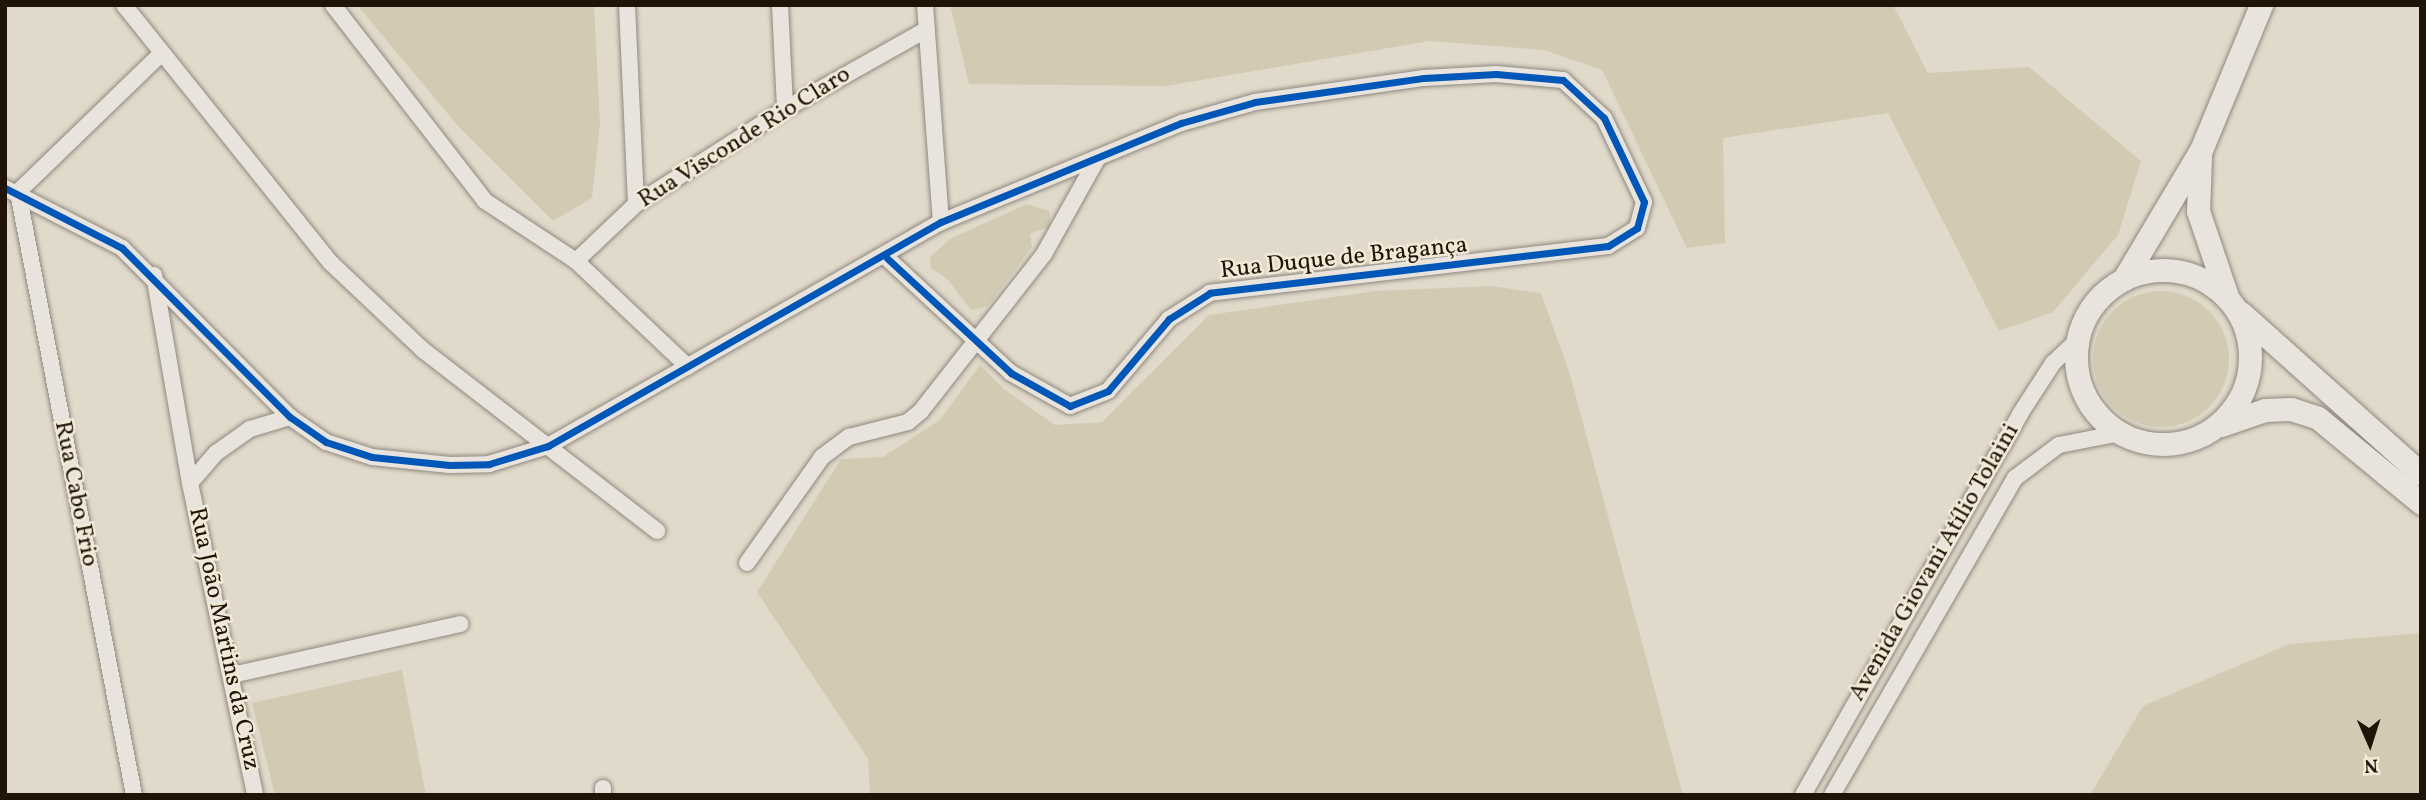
<!DOCTYPE html>
<meta charset="utf-8">
<style>
body{margin:0}
#map{position:relative;width:2426px;height:800px;overflow:hidden;background:#e1dacb;font-family:Vollkorn,serif}
div>[style]{position:absolute}
[style*='--x']{left:calc(var(--x)*1px);top:calc(var(--y)*1px);width:calc(var(--w)*1px);rotate:calc(var(--a)*1deg)}
.green>*{inset:0;background:#d3cab4}
.round{border-radius:50%}
.roads{filter:drop-shadow(0 0 2px #8e887f) drop-shadow(0 0 2px #8e887f)}
.street>*{height:16px;margin:-8px;padding:0 8px;transform-origin:8px;border-radius:8px;background:#e8e4dd}
.secondary>*{height:23px;margin:-11.5px;padding:0 11.5px;transform-origin:11.5px;border-radius:11.5px;background:#e8e4dd}
.secondary>.ring{margin:-11.5px;padding:0;box-sizing:content-box;background:none;border:23px solid #e8e4dd;border-radius:50%}
.cycleway>*{height:7px;margin:-3.5px;padding:0 3.5px;transform-origin:3.5px;border-radius:3.5px;background:#0057b8}
span{translate:-50% -50%;white-space:nowrap;text-align:center;line-height:1.15;-webkit-text-stroke:5px #f2ead7;paint-order:stroke}
.street-label{font-size:24px;color:#201409}
.frame{position:absolute;inset:0;border:7px solid #201409;pointer-events:none}
.north{position:absolute;left:2335px;top:709px;width:70px;height:70px;-webkit-text-stroke:5px #f2ead7;paint-order:stroke;rotate:177deg;font-size:19px;font-weight:700;line-height:28px;text-align:center;color:#201409}
.north::after{content:'';display:block;margin:auto;width:24px;height:32px;background:#201409;clip-path:polygon(50% 0,100% 100%,50% 72%,0 100%)}
</style>
<div id="map">
<div class="green">
<div style="clip-path:polygon(357px 5px,594px 5px,600px 124px,592px 198px,553px 221px,458px 126px)"></div>
<div style="clip-path:polygon(950px 5px,1893px 5px,1928px 73px,2029px 67px,2141px 161px,2118px 235px,2053px 312px,1999px 331px,1888px 113px,1723px 138px,1725px 243px,1687px 248px,1602px 70px,1544px 50px,1430px 41px,1166px 86px,969px 84px)"></div>
<div style="clip-path:polygon(1027px 204px,1049px 211px,1051px 226px,1030px 234px,1032px 247px,1007px 281px,987px 307px,971px 310px,948px 280px,931px 268px,930px 257px,950px 239px)"></div>
<div style="clip-path:polygon(1490px 286px,1541px 293px,1569px 371px,1683px 795px,870px 795px,868px 759px,757px 592px,841px 459px,883px 457px,940px 420px,980px 365px,1004px 389px,1055px 425px,1102px 422px,1209px 315px,1376px 291px)"></div>
<div class="round" style="left:2093px;top:291px;width:136px;height:136px"></div>
<div style="clip-path:polygon(2421px 633px,2421px 795px,2090px 795px,2143px 706px,2289px 644px)"></div>
<div style="clip-path:polygon(402px 670px,426px 795px,275px 795px,252px 703px)"></div>
</div>
<div class="roads">
<div class="street">
<div style="--x:124;--y:5;--w:331;--a:51.3"></div>
<div style="--x:331;--y:263;--w:127;--a:43.4"></div>
<div style="--x:423;--y:350;--w:296;--a:37.7"></div>
<div style="--x:333;--y:5;--w:248;--a:52.2"></div>
<div style="--x:485;--y:201;--w:109;--a:33.4"></div>
<div style="--x:576;--y:261;--w:154;--a:43.4"></div>
<div style="--x:627;--y:5;--w:199;--a:87.4"></div>
<div style="--x:780;--y:5;--w:104;--a:87.2"></div>
<div style="--x:925;--y:5;--w:218;--a:85.8"></div>
<div style="--x:5;--y:188;--w:131;--a:27.1"></div>
<div style="--x:122;--y:248;--w:238;--a:45.2"></div>
<div style="--x:290;--y:417;--w:44;--a:34.8"></div>
<div style="--x:326;--y:442;--w:48;--a:18.1"></div>
<div style="--x:372;--y:457;--w:78;--a:5.9"></div>
<div style="--x:450;--y:465;--w:39;--a:-1"></div>
<div style="--x:489;--y:464;--w:62;--a:-17"></div>
<div style="--x:548;--y:446;--w:452;--a:-29.7"></div>
<div style="--x:941;--y:222;--w:260;--a:-22.4"></div>
<div style="--x:1181;--y:123;--w:77;--a:-15.8"></div>
<div style="--x:1255;--y:102;--w:171;--a:-8.1"></div>
<div style="--x:1424;--y:78;--w:72;--a:-3.2"></div>
<div style="--x:1496;--y:74;--w:67;--a:5.1"></div>
<div style="--x:1563;--y:80;--w:56;--a:42.8"></div>
<div style="--x:1604;--y:118;--w:93;--a:64.5"></div>
<div style="--x:1644;--y:202;--w:27;--a:105"></div>
<div style="--x:1637;--y:228;--w:34;--a:148"></div>
<div style="--x:1608;--y:246;--w:401;--a:173.3"></div>
<div style="--x:1210;--y:293;--w:49;--a:147.6"></div>
<div style="--x:1169;--y:319;--w:94;--a:130.3"></div>
<div style="--x:1108;--y:391;--w:41;--a:158.5"></div>
<div style="--x:1070;--y:406;--w:68;--a:-150.8"></div>
<div style="--x:1011;--y:373;--w:169;--a:-137.2"></div>
<div style="--x:576;--y:261;--w:83;--a:-43.5"></div>
<div style="--x:636;--y:204;--w:177;--a:-32.5"></div>
<div style="--x:785;--y:109;--w:162;--a:-29.3"></div>
<div style="--x:154;--y:275;--w:211;--a:80.2"></div>
<div style="--x:190;--y:483;--w:319;--a:78.2"></div>
<div style="--x:190;--y:483;--w:40;--a:-49"></div>
<div style="--x:216;--y:453;--w:42;--a:-35.2"></div>
<div style="--x:250;--y:429;--w:42;--a:-16.7"></div>
<div style="--x:747;--y:563;--w:130;--a:-54.7"></div>
<div style="--x:822;--y:457;--w:34;--a:-37"></div>
<div style="--x:849;--y:437;--w:61;--a:-14.3"></div>
<div style="--x:908;--y:422;--w:17;--a:-40"></div>
<div style="--x:921;--y:411;--w:199;--a:-51.9"></div>
<div style="--x:1044;--y:254;--w:109;--a:-60.8"></div>
<div style="--x:232;--y:675;--w:234;--a:-12.6"></div>
<div style="--x:603;--y:788;--w:7;--a:90"></div>
<div style="--x:134;--y:795;--w:614;--a:-100.89"></div>
<div style="--x:18;--y:192;--w:197;--a:-44"></div>
<div style="--x:1803;--y:795;--w:438;--a:-60.3"></div>
<div style="--x:2020;--y:414;--w:61;--a:-57.1"></div>
<div style="--x:2053;--y:363;--w:34;--a:-43"></div>
<div style="--x:1832;--y:795;--w:366;--a:-60"></div>
<div style="--x:2015;--y:478;--w:55;--a:-36.9"></div>
<div style="--x:2059;--y:445;--w:62;--a:-11.1"></div>
</div>
<div class="secondary">
<div style="--x:2200;--y:157;--w:54;--a:92.1"></div>
<div style="--x:2198;--y:211;--w:90;--a:71.2"></div>
<div class="ring" style="left:2076px;top:270px;width:151px;height:151px"></div>
<div style="--x:2124;--y:279;--w:150;--a:-59.2"></div>
<div style="--x:2201;--y:150;--w:157;--a:-67.5"></div>
<div style="--x:2241;--y:313;--w:241;--a:41.8"></div>
<div style="--x:2221;--y:425;--w:46;--a:-18.8"></div>
<div style="--x:2265;--y:410;--w:26;--a:-2"></div>
<div style="--x:2291;--y:409;--w:28;--a:18"></div>
<div style="--x:2318;--y:418;--w:134;--a:39.5"></div>
</div>
</div>
<div class="cycleway">
<div style="--x:5;--y:188;--w:131;--a:27.1"></div>
<div style="--x:122;--y:248;--w:238;--a:45.2"></div>
<div style="--x:290;--y:417;--w:44;--a:34.8"></div>
<div style="--x:326;--y:442;--w:48;--a:18.1"></div>
<div style="--x:372;--y:457;--w:78;--a:5.9"></div>
<div style="--x:450;--y:465;--w:39;--a:-1"></div>
<div style="--x:489;--y:464;--w:62;--a:-17"></div>
<div style="--x:548;--y:446;--w:452;--a:-29.7"></div>
<div style="--x:941;--y:222;--w:260;--a:-22.4"></div>
<div style="--x:1181;--y:123;--w:77;--a:-15.8"></div>
<div style="--x:1255;--y:102;--w:171;--a:-8.1"></div>
<div style="--x:1424;--y:78;--w:72;--a:-3.2"></div>
<div style="--x:1496;--y:74;--w:67;--a:5.1"></div>
<div style="--x:1563;--y:80;--w:56;--a:42.8"></div>
<div style="--x:1604;--y:118;--w:93;--a:64.5"></div>
<div style="--x:1644;--y:202;--w:27;--a:105"></div>
<div style="--x:1637;--y:228;--w:34;--a:148"></div>
<div style="--x:1608;--y:246;--w:401;--a:173.3"></div>
<div style="--x:1210;--y:293;--w:49;--a:147.6"></div>
<div style="--x:1169;--y:319;--w:94;--a:130.3"></div>
<div style="--x:1108;--y:391;--w:41;--a:158.5"></div>
<div style="--x:1070;--y:406;--w:68;--a:-150.8"></div>
<div style="--x:1011;--y:373;--w:169;--a:-137.2"></div>
</div>
<div class="street-label">
<span style="left:745px;top:138px;rotate:-32deg">Rua Visconde Rio Claro</span>
<span style="left:1344px;top:259px;rotate:-6deg">Rua Duque de Bragança</span>
<span style="left:75px;top:494px;rotate:79deg">Rua Cabo Frio</span>
<span style="left:1935px;top:563px;rotate:-60deg">Avenida Giovani Atílio Tolaini</span>
<span style="left:223px;top:639px;rotate:78deg">Rua João Martins da Cruz</span>
</div>
<div class="frame"></div>
<div class="north">N</div>
</div>
